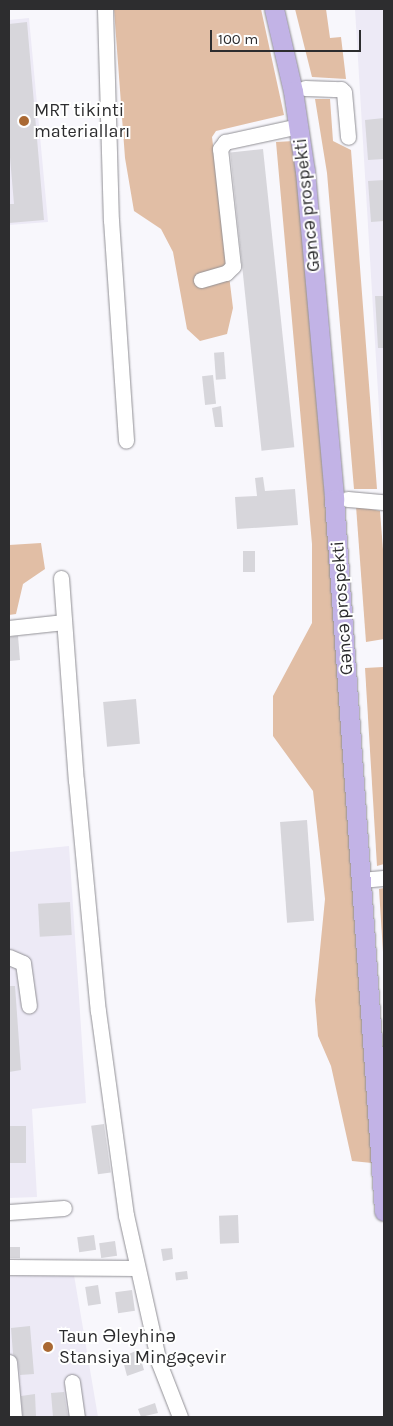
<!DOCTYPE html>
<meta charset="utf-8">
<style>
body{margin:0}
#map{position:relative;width:393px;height:1426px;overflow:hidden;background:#f8f7fc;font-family:Karla,sans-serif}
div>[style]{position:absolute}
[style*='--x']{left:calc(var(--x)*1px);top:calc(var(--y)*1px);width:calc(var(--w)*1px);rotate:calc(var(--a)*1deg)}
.built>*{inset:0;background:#edeaf6}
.green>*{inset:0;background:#e1bea5}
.building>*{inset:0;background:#d7d6db;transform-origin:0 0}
.roads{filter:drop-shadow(0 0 1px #919095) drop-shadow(0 0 1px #919095)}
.minor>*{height:15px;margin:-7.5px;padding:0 7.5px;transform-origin:7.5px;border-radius:7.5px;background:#fff}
.major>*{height:19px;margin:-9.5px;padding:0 9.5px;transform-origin:9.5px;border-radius:9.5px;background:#c2b3e6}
.dots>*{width:14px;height:14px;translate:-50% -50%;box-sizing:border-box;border:2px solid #fff;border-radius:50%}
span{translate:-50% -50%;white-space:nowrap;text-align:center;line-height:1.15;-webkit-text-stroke:4px #fff;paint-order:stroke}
.poi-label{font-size:18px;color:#2d2d2f}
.left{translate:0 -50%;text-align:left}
.street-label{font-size:18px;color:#2d2d2f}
.frame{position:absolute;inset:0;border:10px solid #2d2d2f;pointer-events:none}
.scale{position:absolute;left:210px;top:30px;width:151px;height:22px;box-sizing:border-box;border:2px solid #2d2d2f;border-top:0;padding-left:6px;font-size:15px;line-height:18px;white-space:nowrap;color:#2d2d2f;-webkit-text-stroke:4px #fff;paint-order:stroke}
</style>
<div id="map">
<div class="built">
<div style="clip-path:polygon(355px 9px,384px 9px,384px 492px)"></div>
<div style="clip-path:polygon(29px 18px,48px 222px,9px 225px,9px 20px)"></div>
<div style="clip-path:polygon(69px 846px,86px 1103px,32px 1109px,37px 1197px,9px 1198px,9px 852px)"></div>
<div style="clip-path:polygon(74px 1275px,98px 1417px,9px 1417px,9px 1276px)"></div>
</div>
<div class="green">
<div style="clip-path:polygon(114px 9px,261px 9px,284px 115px,216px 131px,212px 137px,233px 308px,227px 334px,200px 341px,187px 329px,173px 252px,161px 229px,134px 211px,125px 158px)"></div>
<div style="clip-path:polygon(295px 9px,326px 9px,330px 38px,341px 37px,346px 79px,312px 77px)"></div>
<div style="clip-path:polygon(315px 99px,330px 99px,333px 141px,351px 150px,377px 489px,354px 489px,327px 173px)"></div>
<div style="clip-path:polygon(294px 141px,305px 242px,346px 770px,372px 1163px,352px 1161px,331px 1066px,318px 1036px,315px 1000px,325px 899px,313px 791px,273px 736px,273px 696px,312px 623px,312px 544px,276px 142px)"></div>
<div style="clip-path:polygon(356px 506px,380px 511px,384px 563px,384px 639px,366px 642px)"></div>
<div style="clip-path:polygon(41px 543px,45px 569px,23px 584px,16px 614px,9px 615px,9px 545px)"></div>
<div style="clip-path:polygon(383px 667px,384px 864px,377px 866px,365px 668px)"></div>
<div style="clip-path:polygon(384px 888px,384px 968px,379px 889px)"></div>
</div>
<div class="building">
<div style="clip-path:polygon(27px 22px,44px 220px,9px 223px,9px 204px,14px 204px,9px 146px,9px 24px)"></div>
<div style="clip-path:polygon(384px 118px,384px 159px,368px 160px,365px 120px)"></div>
<div style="left:263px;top:149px;width:300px;height:33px;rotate:84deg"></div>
<div style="clip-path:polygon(384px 180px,384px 221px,371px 222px,368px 181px)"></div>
<div style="clip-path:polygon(375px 296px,384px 296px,384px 348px,378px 348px)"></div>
<div style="left:224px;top:352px;width:27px;height:10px;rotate:86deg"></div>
<div style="left:213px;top:375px;width:29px;height:11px;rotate:84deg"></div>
<div style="clip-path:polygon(221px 406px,223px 427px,215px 427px,212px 408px)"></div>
<div style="clip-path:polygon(263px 477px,265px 491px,295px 489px,298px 525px,237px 529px,235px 497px,257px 496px,255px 478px)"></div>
<div style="left:243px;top:551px;width:12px;height:21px"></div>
<div style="clip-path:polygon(18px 636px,20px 660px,9px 661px,9px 637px)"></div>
<div style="left:136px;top:699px;width:45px;height:33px;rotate:85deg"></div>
<div style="left:307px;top:820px;width:101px;height:27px;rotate:86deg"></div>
<div style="left:70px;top:902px;width:33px;height:32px;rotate:87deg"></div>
<div style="clip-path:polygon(9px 986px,15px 986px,21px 1070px,9px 1072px)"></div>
<div style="left:104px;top:1124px;width:49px;height:13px;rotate:82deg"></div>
<div style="left:10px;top:1126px;width:16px;height:37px"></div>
<div style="left:238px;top:1215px;width:28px;height:19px;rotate:88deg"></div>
<div style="left:94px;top:1235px;width:15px;height:17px;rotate:82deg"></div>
<div style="left:115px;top:1241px;width:15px;height:16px;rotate:82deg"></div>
<div style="left:9px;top:1247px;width:11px;height:11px"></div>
<div style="clip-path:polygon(172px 1248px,173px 1259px,163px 1261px,161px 1249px)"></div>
<div style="left:187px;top:1271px;width:8px;height:12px;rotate:83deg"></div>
<div style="left:98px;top:1285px;width:19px;height:13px;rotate:81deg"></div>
<div style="left:132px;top:1290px;width:21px;height:17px;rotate:82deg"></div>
<div style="clip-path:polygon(30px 1326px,34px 1374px,20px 1375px,18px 1361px,13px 1354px,11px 1328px)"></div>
<div style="clip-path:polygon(138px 1350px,144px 1370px,127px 1376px,122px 1357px)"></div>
<div style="clip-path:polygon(64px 1392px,68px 1417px,53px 1417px,51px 1393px)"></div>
<div style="clip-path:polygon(35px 1394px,36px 1417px,23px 1417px,21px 1396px)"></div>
<div style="clip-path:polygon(155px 1403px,158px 1413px,141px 1417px,138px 1409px)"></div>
</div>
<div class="roads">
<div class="minor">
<div style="--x:105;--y:9;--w:211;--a:88.4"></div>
<div style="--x:111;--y:220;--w:221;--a:86.1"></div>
<div style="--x:305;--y:88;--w:36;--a:2"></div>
<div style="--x:341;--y:89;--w:4;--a:45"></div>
<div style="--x:344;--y:92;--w:45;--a:84.9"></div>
<div style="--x:201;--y:280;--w:26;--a:-16"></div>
<div style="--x:226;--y:273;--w:10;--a:-45"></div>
<div style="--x:233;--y:266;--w:118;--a:-96.3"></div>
<div style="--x:220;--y:149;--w:9;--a:-54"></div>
<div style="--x:225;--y:142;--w:76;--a:-12.2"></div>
<div style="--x:347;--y:499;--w:37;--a:5"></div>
<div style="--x:61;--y:578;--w:203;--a:85.8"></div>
<div style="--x:76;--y:780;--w:232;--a:84.6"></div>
<div style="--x:98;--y:1011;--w:206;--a:82.2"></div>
<div style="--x:126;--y:1215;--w:152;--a:77.4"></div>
<div style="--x:159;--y:1363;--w:58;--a:68.7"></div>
<div style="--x:9;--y:628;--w:55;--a:-6.2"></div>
<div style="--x:360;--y:880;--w:24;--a:-5"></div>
<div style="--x:9;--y:957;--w:15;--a:23"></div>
<div style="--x:23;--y:963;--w:43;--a:82.1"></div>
<div style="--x:9;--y:1212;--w:55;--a:-4.2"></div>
<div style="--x:9;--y:1267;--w:127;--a:0.5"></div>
<div style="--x:9;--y:1362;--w:55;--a:84.8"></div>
<div style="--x:72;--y:1382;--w:35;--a:82"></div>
</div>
<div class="major">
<div style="--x:274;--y:9;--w:84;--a:77"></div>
<div style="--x:293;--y:91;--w:81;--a:81.5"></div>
<div style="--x:305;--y:171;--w:329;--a:84.9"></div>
<div style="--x:334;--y:499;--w:714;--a:85.98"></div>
</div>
</div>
<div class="dots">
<div style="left:24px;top:121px;background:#aa6933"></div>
<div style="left:48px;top:1347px;background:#aa6933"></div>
</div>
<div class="poi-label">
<span class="left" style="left:34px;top:121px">MRT tikinti<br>materialları</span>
<span class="left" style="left:59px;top:1347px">Taun Əleyhinə<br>Stansiya Mingəçevir</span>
</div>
<div class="street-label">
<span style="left:307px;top:205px;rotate:-96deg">Gəncə prospekti</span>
<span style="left:342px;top:608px;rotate:-94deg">Gəncə prospekti</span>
</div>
<div class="frame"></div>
<div class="scale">100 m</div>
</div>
